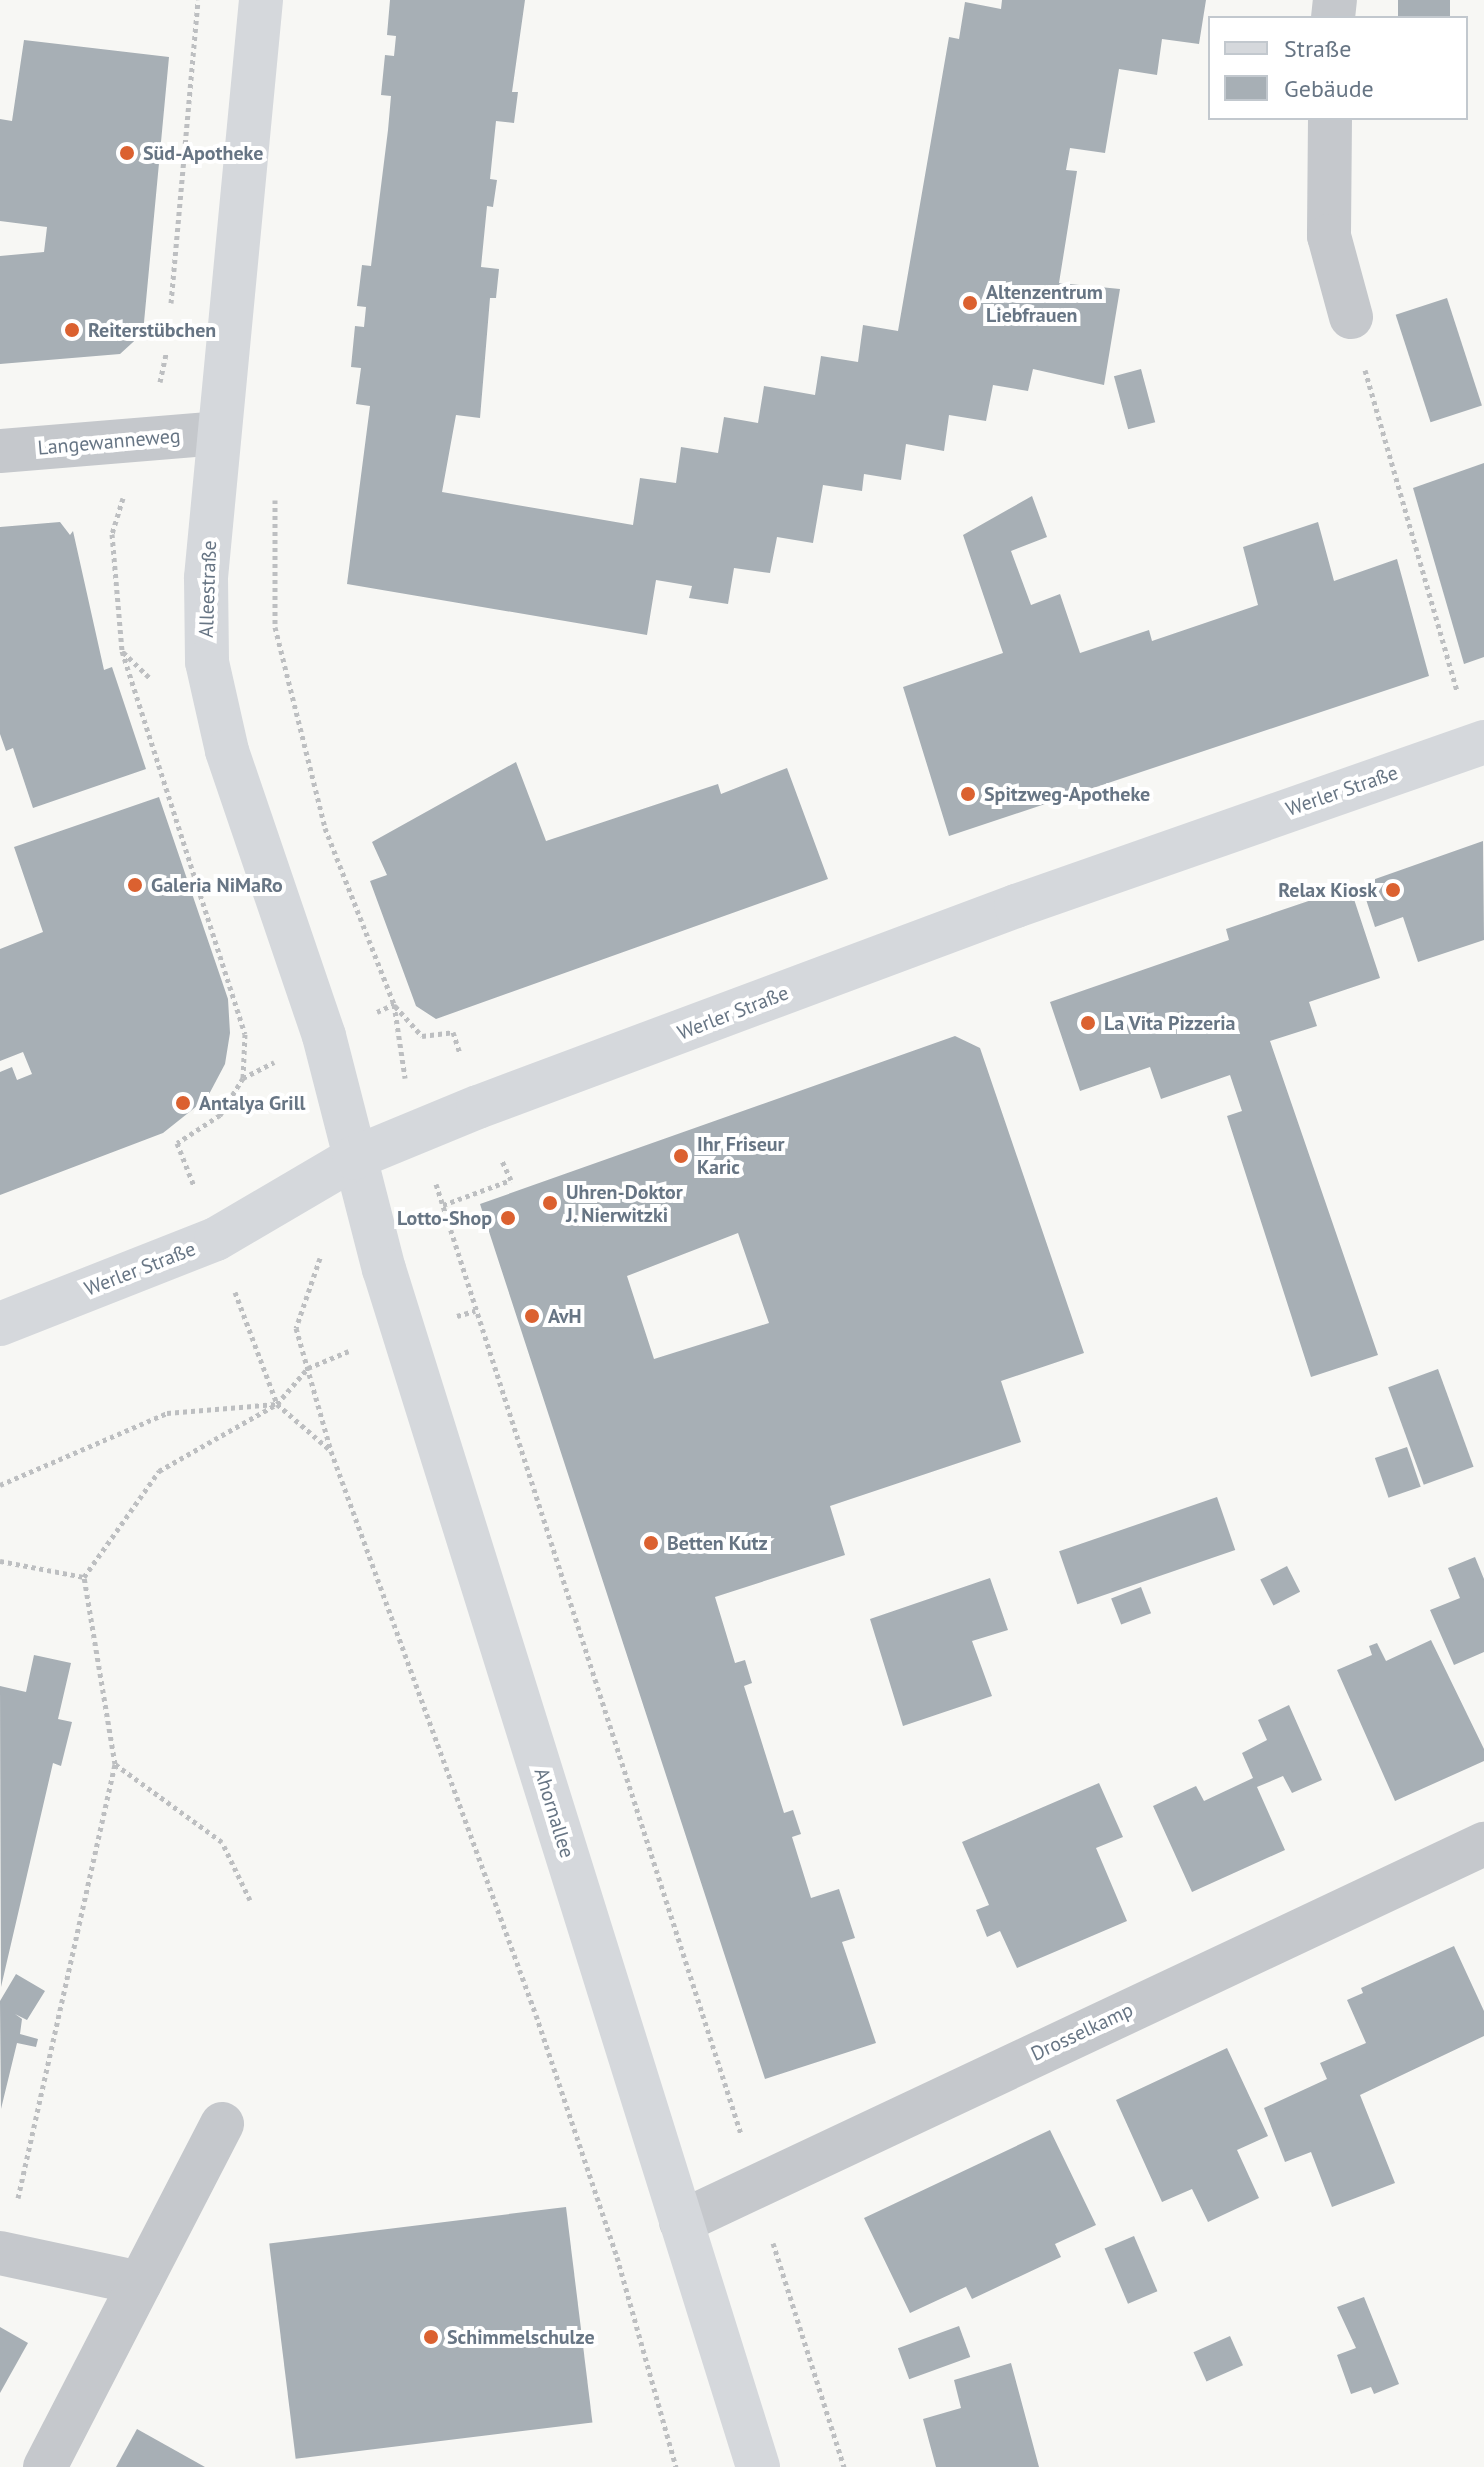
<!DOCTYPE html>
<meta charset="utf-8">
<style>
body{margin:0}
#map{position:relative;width:1484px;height:2467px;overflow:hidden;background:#f7f7f4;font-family:"PT Sans",sans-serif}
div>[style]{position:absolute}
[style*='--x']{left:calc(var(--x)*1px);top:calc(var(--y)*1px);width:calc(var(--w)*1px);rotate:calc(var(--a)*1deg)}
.building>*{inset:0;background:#a7afb5;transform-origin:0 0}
.path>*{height:5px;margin-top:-2.5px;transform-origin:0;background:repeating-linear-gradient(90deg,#bdbfc1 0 4px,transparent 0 8px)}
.minor>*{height:44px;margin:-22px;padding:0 22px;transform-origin:22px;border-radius:22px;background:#c5c8cc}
.major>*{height:44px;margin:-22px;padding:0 22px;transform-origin:22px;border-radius:22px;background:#d5d8dc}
.dots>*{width:22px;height:22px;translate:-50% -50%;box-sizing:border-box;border:4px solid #fff;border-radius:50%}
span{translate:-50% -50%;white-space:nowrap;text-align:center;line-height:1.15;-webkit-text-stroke:8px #fff;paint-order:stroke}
.poi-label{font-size:20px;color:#677584;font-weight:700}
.left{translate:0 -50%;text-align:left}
.right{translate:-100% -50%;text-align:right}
.street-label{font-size:20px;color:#677584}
.legend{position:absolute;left:1208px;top:16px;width:260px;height:104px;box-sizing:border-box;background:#fff;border:2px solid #c2c8ce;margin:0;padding:10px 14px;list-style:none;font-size:24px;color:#677584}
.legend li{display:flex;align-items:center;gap:16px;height:40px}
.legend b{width:40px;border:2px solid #c2c8ce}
</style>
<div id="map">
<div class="building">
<div style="clip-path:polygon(390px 0,525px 0,512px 92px,518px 92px,514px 123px,496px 121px,490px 179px,497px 180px,493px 207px,487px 206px,481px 267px,499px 269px,496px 298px,490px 298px,480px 418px,456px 415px,442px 492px,633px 525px,640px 478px,676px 483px,681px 447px,718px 453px,724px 417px,758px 423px,764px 386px,815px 395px,821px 356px,858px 362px,863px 325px,898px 331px,949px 37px,959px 39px,965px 2px,1001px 9px,1002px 0,1206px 0,1199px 44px,1162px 39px,1157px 75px,1119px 69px,1105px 153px,1070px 148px,1066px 170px,1077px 171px,1059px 283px,1120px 289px,1104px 385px,1033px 369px,1028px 391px,993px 385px,986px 421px,949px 415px,944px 451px,906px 444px,901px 480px,864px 474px,862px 491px,823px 485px,813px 543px,777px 537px,770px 573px,734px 568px,728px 604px,689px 598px,692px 586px,656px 580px,647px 635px,347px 584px,370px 406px,356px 404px,361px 368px,351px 367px,355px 326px,364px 327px,366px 307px,357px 306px,362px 265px,371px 266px,388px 130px,391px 96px,381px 95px,385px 55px,394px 56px,396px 36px,387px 35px)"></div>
<div style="left:1398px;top:0;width:52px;height:18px"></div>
<div style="clip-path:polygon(24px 40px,169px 57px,143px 333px,120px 354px,0 364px,0 256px,44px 252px,47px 227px,0 221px,0 119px,12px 121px)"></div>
<div style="left:1447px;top:298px;width:113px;height:54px;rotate:72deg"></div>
<div style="left:1141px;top:369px;width:55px;height:28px;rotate:75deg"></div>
<div style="clip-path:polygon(1484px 463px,1484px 657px,1464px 664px,1413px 488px)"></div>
<div style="clip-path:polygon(1032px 496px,1047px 537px,1011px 551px,1031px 605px,1060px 594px,1080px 653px,1149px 630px,1152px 641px,1258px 605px,1243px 547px,1318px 522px,1334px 581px,1397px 559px,1429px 676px,949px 836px,903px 687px,1003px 653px,963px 535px)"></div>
<div style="clip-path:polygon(60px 522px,70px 535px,73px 531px,104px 670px,112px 667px,146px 769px,33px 808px,13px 748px,6px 751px,0 734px,0 527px)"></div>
<div style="clip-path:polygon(516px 762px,546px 841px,718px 784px,721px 794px,787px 768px,828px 879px,436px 1019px,416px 1006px,370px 881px,387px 875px,372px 842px)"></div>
<div style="clip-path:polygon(159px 797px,228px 999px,230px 1033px,225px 1064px,207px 1098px,163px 1133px,0 1195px,0 1072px,12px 1067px,17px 1080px,32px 1074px,23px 1052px,0 1061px,0 949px,43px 932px,14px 847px)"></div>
<div style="clip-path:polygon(1483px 841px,1484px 940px,1418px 962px,1403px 917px,1375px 927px,1361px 884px)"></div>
<div style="clip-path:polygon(1350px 887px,1380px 978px,1309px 1002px,1317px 1026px,1270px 1041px,1378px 1355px,1311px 1377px,1227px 1116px,1242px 1111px,1230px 1075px,1161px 1099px,1150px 1067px,1080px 1091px,1050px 1002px,1229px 940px,1226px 929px)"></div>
<div style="clip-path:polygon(evenodd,955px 1036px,980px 1048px,1084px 1353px,1001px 1381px,1021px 1442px,830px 1506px,845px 1555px,715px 1597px,735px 1663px,745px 1660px,752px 1683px,744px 1686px,784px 1813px,793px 1810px,801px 1834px,792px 1837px,811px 1898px,839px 1889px,855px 1938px,842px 1942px,876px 2043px,765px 2079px,480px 1204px,955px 1036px,738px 1233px,769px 1323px,654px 1359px,627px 1276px,738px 1233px)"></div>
<div style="left:1438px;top:1369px;width:104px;height:53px;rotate:70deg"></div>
<div style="left:1407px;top:1447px;width:42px;height:34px;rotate:71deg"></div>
<div style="left:1217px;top:1497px;width:56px;height:167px;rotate:71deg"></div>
<div style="clip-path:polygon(1475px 1557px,1484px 1579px,1484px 1652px,1454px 1665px,1430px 1610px,1460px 1598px,1448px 1568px)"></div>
<div style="left:1287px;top:1566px;width:29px;height:30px;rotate:63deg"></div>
<div style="clip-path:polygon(990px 1578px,1008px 1630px,972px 1641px,992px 1696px,903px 1726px,870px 1619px)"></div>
<div style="left:1141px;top:1587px;width:28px;height:32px;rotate:69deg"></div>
<div style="clip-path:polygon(1431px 1640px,1484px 1749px,1484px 1761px,1395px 1801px,1337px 1670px,1372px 1655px,1369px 1646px,1377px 1643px,1386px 1661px)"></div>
<div style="clip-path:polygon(34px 1655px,71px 1663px,58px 1719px,72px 1722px,61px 1766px,53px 1763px,1px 1987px,0 1686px,26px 1692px)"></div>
<div style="clip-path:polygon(1289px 1705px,1322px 1780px,1292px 1793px,1283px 1776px,1257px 1787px,1285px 1850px,1192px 1892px,1153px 1806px,1196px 1786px,1204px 1801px,1253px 1778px,1242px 1753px,1267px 1740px,1258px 1720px)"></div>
<div style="clip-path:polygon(1099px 1783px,1123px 1837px,1096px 1848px,1127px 1921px,1017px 1968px,1000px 1931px,987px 1937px,976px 1910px,989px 1905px,962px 1842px)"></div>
<div style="clip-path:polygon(1454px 1946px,1484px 2011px,1484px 2036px,1360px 2095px,1395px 2183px,1332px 2207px,1311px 2152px,1285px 2162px,1264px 2108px,1327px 2079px,1320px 2063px,1366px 2043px,1347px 2000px,1363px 1993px,1361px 1988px)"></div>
<div style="clip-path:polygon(16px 1974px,45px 1991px,27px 2020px,15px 2014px,22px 2019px,20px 2034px,38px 2039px,36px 2047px,17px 2043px,1px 2109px,0 2001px)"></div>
<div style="clip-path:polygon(1227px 2048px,1268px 2136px,1237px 2150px,1259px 2198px,1208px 2222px,1192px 2189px,1162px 2202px,1116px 2100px)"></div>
<div style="clip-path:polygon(1050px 2130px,1096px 2225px,1055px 2244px,1061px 2257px,972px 2299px,966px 2287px,910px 2313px,864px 2218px)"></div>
<div style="left:566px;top:2207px;width:217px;height:299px;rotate:83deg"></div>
<div style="left:1134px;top:2236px;width:60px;height:32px;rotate:67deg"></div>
<div style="clip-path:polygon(1364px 2297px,1399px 2384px,1374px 2394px,1371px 2387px,1351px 2394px,1337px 2355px,1356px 2348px,1337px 2307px)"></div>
<div style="left:959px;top:2326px;width:33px;height:65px;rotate:70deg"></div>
<div style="clip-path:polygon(0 2327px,28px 2343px,0 2393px)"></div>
<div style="left:1230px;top:2336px;width:32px;height:40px;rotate:66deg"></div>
<div style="clip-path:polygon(1011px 2363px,1039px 2467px,936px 2467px,923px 2419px,961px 2408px,954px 2380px)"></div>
<div style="clip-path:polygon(137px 2429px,205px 2467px,116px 2467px)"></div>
</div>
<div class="path">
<div style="--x:171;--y:303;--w:304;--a:-84.9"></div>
<div style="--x:1365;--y:370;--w:334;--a:74"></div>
<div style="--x:160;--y:382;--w:30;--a:-78"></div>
<div style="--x:123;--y:498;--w:38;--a:107"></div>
<div style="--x:112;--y:534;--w:117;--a:85.1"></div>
<div style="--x:122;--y:651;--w:402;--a:72.2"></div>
<div style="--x:245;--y:1034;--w:44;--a:92.6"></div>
<div style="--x:243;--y:1078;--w:44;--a:121.9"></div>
<div style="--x:220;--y:1115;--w:51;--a:146.9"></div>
<div style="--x:177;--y:1143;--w:46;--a:68.4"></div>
<div style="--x:275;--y:500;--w:127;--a:90"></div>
<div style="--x:275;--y:627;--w:207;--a:76"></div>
<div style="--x:325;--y:828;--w:189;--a:68.6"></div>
<div style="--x:394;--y:1004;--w:75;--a:81.5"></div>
<div style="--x:123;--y:652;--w:37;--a:44"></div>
<div style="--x:395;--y:1006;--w:40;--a:48"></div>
<div style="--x:422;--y:1036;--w:31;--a:-7"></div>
<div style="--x:453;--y:1032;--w:22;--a:72"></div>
<div style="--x:377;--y:1012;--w:19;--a:-25"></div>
<div style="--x:243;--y:1078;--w:35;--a:-27"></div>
<div style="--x:436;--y:1184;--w:998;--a:72.2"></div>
<div style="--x:443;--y:1205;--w:72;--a:-20.2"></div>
<div style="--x:511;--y:1180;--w:23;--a:-115"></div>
<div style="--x:320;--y:1258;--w:74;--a:108.9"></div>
<div style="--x:296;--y:1328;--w:128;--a:74.1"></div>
<div style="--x:235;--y:1292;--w:120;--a:69.4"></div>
<div style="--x:457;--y:1316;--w:19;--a:-16"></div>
<div style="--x:0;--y:1485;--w:182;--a:-23.3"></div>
<div style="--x:167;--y:1413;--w:110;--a:-4.7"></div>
<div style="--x:277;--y:1404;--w:72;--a:41"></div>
<div style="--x:331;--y:1451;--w:600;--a:70.03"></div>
<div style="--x:536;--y:2015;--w:255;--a:71.5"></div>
<div style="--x:617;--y:2257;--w:218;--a:74.3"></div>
<div style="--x:0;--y:1561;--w:86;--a:10.8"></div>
<div style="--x:250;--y:1900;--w:64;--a:-115.8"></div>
<div style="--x:222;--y:1842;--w:132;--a:-143.9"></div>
<div style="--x:115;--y:1764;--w:190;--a:-99.4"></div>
<div style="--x:84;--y:1577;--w:130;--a:-54.7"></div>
<div style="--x:159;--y:1471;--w:136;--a:-29.6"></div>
<div style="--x:277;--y:1404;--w:48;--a:-49.3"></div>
<div style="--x:308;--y:1368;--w:44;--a:-22.5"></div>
<div style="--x:18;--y:2198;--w:445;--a:-77.4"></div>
<div style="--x:773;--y:2243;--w:235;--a:72.4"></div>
</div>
<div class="minor">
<div style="--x:1333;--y:18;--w:18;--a:-84"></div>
<div style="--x:1330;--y:118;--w:118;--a:90.5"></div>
<div style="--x:1329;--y:236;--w:84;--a:74.8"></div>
<div style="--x:0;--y:451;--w:219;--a:-4.7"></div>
<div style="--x:681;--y:2222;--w:888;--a:-25.21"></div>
<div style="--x:0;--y:2253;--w:143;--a:12.1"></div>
<div style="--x:45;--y:2467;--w:386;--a:-62.7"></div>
</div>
<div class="major">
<div style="--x:261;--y:0;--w:581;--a:95.44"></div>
<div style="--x:206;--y:578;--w:84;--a:89.3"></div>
<div style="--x:207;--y:662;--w:91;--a:77.3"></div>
<div style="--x:227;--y:751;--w:301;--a:71.2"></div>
<div style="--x:324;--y:1036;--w:241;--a:75.6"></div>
<div style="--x:384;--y:1269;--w:1255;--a:72.66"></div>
<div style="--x:0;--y:1324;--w:232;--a:-21.5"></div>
<div style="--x:216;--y:1239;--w:160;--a:-30.4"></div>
<div style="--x:354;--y:1158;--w:134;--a:-22.4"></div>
<div style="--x:478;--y:1107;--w:574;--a:-20.49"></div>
<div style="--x:1016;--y:906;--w:496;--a:-19.3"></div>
</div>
<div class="dots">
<div style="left:127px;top:153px;background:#db6130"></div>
<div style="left:970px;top:303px;background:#db6130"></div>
<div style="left:72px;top:330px;background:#db6130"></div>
<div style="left:968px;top:794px;background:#db6130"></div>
<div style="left:135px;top:885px;background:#db6130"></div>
<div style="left:1393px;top:890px;background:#db6130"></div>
<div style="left:1088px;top:1023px;background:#db6130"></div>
<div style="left:183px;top:1103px;background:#db6130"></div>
<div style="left:681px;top:1156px;background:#db6130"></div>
<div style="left:550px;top:1203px;background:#db6130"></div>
<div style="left:508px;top:1218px;background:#db6130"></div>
<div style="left:532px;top:1316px;background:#db6130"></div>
<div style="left:651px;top:1543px;background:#db6130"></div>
<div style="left:431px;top:2337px;background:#db6130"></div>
</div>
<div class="poi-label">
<span class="left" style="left:143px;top:153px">Süd-Apotheke</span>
<span class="left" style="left:986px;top:304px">Altenzentrum<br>Liebfrauen</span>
<span class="left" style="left:88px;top:330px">Reiterstübchen</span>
<span class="left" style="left:984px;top:794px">Spitzweg-Apotheke</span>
<span class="left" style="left:151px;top:885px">Galeria NiMaRo</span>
<span class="right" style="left:1377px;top:890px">Relax Kiosk</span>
<span class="left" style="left:1104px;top:1023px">La Vita Pizzeria</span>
<span class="left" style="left:199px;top:1103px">Antalya Grill</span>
<span class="left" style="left:697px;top:1156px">Ihr Friseur<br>Karic</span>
<span class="left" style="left:566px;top:1204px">Uhren-Doktor<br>J. Nierwitzki</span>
<span class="right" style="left:492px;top:1218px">Lotto-Shop</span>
<span class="left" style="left:548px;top:1316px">AvH</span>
<span class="left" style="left:667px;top:1543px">Betten Kutz</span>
<span class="left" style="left:447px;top:2337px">Schimmelschulze</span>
</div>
<div class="street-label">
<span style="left:109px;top:442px;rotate:-5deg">Langewanneweg</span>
<span style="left:208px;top:589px;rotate:-88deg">Alleestraße</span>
<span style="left:1342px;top:791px;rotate:-19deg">Werler Straße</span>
<span style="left:733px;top:1013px;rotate:-21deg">Werler Straße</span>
<span style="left:140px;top:1269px;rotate:-21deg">Werler Straße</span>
<span style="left:554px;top:1813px;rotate:73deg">Ahornallee</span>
<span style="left:1082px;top:2032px;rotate:-25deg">Drosselkamp</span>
</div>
<ul class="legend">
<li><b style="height:10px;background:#d5d8dc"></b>Straße</li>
<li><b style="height:22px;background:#a7afb5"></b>Gebäude</li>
</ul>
</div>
